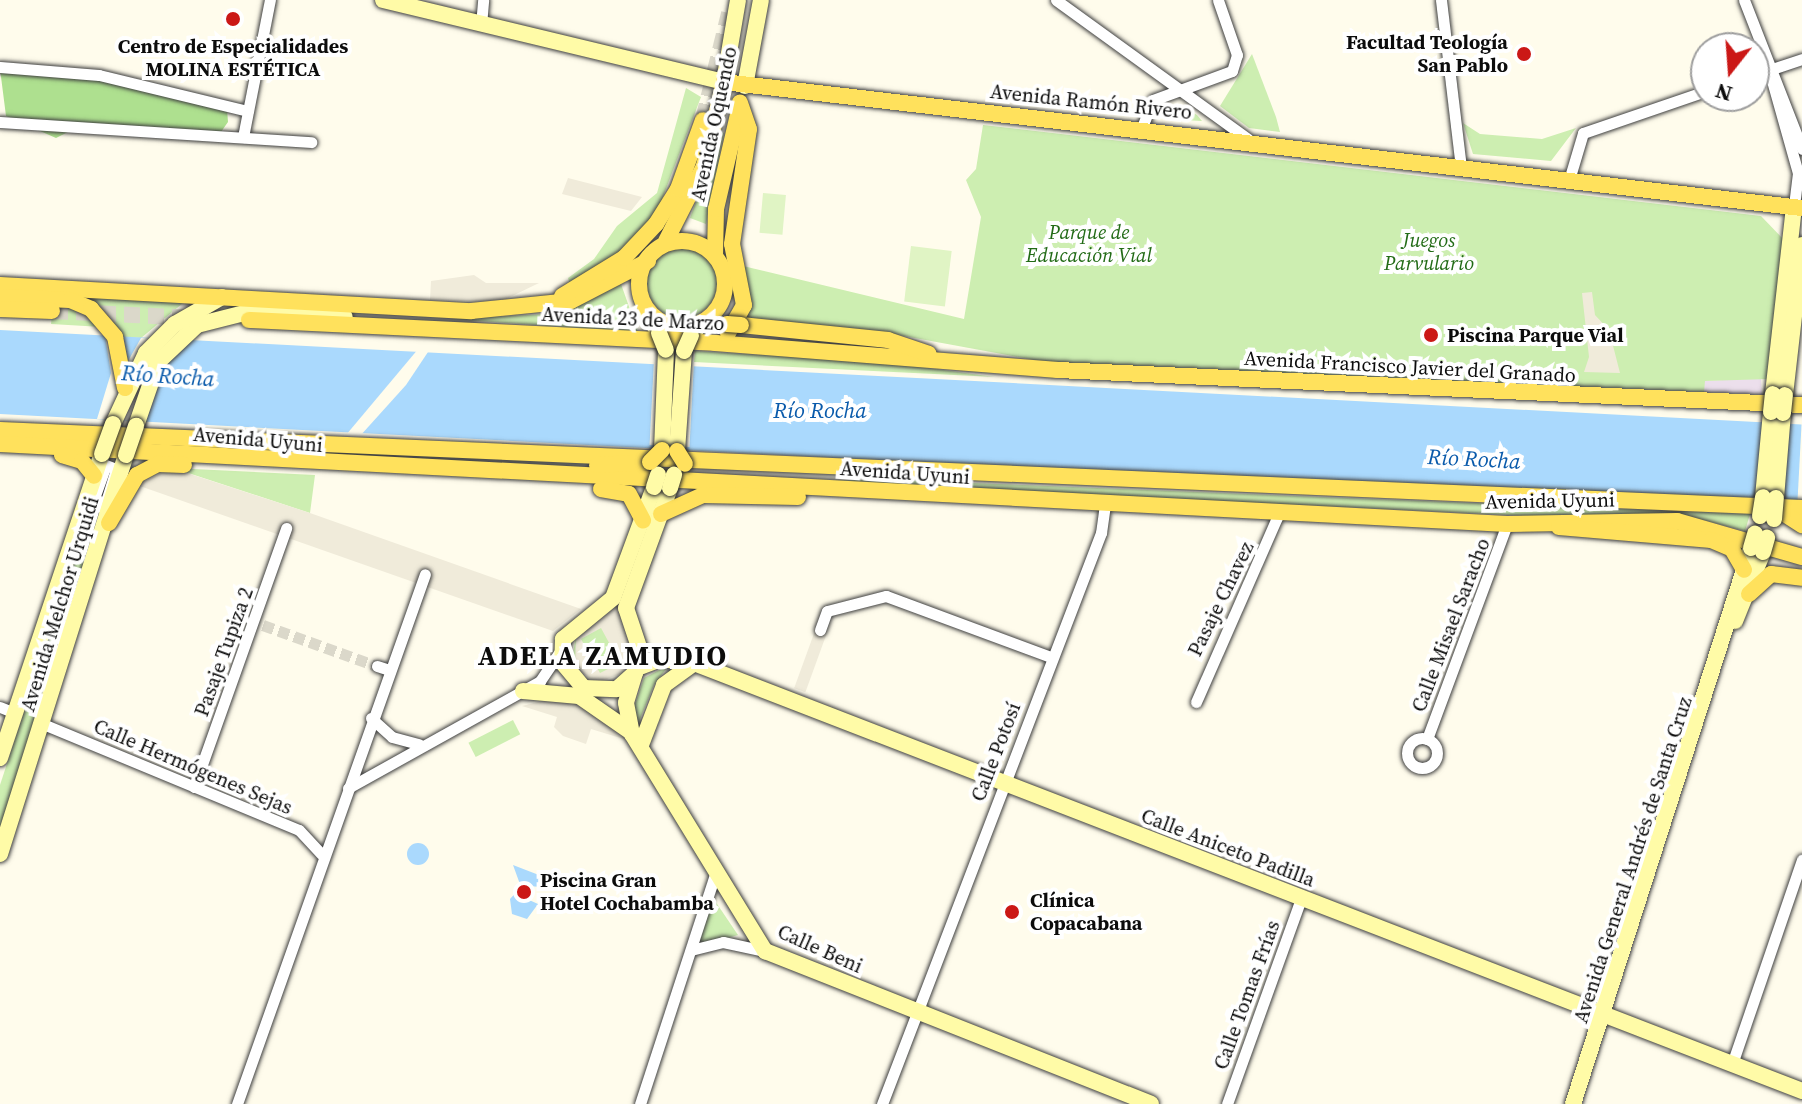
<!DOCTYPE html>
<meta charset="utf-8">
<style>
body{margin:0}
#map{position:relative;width:1802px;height:1104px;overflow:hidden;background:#fffcec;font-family:"Source Serif 4",serif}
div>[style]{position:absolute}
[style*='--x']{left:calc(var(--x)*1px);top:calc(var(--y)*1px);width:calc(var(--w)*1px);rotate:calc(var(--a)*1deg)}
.industrial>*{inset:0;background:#ecdfec}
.green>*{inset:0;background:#cdeeb1;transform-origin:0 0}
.round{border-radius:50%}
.forest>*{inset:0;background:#aee08f}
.pitch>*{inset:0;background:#e0f4c4;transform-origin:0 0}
.plaza>*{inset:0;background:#f0ebda;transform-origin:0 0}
.water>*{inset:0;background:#aad9fd;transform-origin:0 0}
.pier>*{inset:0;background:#fffcec;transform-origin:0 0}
.street-tunnel>*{height:11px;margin-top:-5.5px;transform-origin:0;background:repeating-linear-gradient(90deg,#dbd8ca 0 11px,transparent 0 16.5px)}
.primary-tunnel>*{height:16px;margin-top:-8px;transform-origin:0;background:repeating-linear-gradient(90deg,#dbd8ca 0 16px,transparent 0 24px)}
.roads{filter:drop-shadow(0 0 2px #3f3f3f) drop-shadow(0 0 2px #3f3f3f)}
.street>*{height:11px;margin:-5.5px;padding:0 5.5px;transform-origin:5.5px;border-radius:5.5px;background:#fff}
.street>.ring{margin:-5.5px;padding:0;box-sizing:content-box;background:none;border:11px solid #fff;border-radius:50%}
.secondary>*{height:16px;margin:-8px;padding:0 8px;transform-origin:8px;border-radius:8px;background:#fffba7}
.primary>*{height:16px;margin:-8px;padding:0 8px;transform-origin:8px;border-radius:8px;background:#ffe15c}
.primary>.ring{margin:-8px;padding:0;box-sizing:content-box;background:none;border:16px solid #ffe15c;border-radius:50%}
.bridges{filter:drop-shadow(0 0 2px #2e2e2e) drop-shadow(0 0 2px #2e2e2e)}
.secondary-bridge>*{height:16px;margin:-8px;padding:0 8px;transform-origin:8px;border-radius:8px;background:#fffba7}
.primary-bridge>*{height:16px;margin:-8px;padding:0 8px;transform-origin:8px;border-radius:8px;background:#ffe15c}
.dots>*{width:22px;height:22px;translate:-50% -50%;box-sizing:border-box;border:4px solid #fff;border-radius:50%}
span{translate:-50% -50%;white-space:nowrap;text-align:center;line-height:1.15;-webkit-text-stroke:8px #fff;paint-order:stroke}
.poi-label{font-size:20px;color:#0c0c0c;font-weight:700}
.right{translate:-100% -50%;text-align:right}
.left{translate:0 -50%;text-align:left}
.street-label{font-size:20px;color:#0c0c0c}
.park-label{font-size:20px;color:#226b16;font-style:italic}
.water-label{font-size:22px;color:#095aab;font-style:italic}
.district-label{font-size:28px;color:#0c0c0c;font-weight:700;letter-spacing:2px}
.north{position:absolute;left:1690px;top:32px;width:80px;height:80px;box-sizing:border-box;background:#fff;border:2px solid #9e9e9e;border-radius:50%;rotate:197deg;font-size:22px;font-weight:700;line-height:32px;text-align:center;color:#0c0c0c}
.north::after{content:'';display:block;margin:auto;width:28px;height:36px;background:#cb1816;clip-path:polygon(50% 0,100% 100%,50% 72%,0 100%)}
</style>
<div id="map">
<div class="industrial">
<div style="clip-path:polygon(1761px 378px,1762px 394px,1704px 392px,1704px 381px)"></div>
</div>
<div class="green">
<div style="clip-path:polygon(1252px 54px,1276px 117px,1280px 132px,1249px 128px,1220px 106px)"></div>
<div style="clip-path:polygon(686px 88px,701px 97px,659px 207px,629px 245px,570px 285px,568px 278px,594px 259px,617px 226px,657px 193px)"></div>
<div style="clip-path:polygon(1180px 105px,1197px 115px,1202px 121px,1163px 119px,1158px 112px)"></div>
<div style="clip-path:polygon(1463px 123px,1480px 134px,1542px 139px,1576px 128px,1551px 161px,1473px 154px)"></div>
<div style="clip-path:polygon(983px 125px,1761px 216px,1783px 239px,1769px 379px,1705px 381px,1704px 392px,1062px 365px,893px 334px,745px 319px,751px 302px,743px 266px,964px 319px,981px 217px,966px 180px,976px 169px)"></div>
<div style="clip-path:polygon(721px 132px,724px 133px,706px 224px,690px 218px)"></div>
<div class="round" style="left:647px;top:248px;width:70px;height:70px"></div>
<div style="clip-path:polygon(621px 284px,638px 332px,449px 319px,548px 314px)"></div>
<div style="clip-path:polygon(75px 297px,183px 303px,141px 338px,123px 337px,97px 306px)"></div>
<div style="clip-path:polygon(53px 303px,77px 308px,102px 327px,51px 324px)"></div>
<div style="clip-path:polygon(695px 351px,891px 363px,995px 377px,694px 362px)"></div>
<div style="clip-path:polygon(172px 468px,315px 475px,310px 513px,179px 470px)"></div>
<div style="clip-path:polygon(787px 480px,896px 480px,1750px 514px,1745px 531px,1681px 514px,1530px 516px)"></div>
<div style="clip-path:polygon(92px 504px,104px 508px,0 829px,0 785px)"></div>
<div style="clip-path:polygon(621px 601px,633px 653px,596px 683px,572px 659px,576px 636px)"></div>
<div style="clip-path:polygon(669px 665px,654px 685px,638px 724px,634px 707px,644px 678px)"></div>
<div style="left:513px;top:720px;width:16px;height:50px;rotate:63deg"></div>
<div style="clip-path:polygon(711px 895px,738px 935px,699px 946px,697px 945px)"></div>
</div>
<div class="forest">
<div style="clip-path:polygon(0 69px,99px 73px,227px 109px,228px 122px,216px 139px,198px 141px,169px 131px,78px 127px,56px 138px,6px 116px)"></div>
</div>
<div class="pitch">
<div style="left:763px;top:193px;width:23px;height:40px;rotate:5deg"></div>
<div style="left:911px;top:246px;width:41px;height:56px;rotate:7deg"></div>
</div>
<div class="plaza">
<div style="clip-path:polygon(568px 178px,642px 197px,631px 211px,562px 194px)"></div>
<div style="clip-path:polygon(474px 275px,486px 283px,539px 283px,500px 302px,430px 300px,431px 281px)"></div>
<div style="clip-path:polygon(1592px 292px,1595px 315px,1609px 330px,1620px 373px,1584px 372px,1589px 357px,1582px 293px)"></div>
<div style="clip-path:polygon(172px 468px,310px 513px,581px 609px,553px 631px,137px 485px)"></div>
<div style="clip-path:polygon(evenodd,621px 601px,633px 653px,628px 671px,596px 683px,575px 667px,576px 636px,621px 601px,601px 628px,620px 663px,600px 673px,581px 639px,601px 628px)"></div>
<div style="left:816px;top:628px;width:12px;height:64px;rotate:20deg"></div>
<div style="clip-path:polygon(562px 696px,611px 717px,627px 740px,591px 729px,586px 744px,563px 736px,554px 727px,557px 717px,522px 706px)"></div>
</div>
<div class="water">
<div style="left:0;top:330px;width:1804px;height:84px;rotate:3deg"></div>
<div class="round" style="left:407px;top:843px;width:22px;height:22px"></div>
<div style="clip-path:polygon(513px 865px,544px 877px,541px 887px,528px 886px,527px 899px,538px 904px,527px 919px,512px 914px,510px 899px,521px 887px)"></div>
</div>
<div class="pier">
<div style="clip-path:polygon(105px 336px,123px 337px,128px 361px,141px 338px,187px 340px,165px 367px,146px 421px,97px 419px,111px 373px)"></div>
<div style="clip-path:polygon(419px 348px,430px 349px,406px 385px,360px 436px,346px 435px)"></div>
<div style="left:654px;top:360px;width:40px;height:85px;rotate:3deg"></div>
</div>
<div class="street-tunnel">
<div style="--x:263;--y:625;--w:121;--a:19.8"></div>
</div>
<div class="primary-tunnel">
<div style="--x:703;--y:120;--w:110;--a:-76.3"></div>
<div style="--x:52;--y:311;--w:142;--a:2.8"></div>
</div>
<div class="roads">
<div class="street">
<div style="--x:1056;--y:0;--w:237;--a:35.9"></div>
<div style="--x:1441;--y:0;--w:168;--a:83.2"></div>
<div style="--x:1744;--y:0;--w:160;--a:68.7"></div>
<div style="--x:481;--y:25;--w:25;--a:-85"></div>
<div style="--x:0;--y:67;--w:99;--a:4.6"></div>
<div style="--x:99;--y:75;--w:153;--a:13.6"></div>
<div style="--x:1769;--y:70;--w:107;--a:74.3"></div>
<div style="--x:1798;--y:173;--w:34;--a:97"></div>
<div style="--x:1754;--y:75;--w:51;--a:-18.4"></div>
<div style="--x:0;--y:122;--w:312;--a:3.7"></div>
<div style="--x:1142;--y:127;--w:29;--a:-68"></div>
<div style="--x:1153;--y:100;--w:84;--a:-20.2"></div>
<div style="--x:1232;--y:71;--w:17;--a:-73"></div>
<div style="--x:1237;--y:55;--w:58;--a:-109.1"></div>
<div style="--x:243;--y:137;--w:140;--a:-78.9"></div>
<div style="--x:1569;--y:180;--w:49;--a:-73.4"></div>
<div style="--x:1583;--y:133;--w:130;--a:-18.9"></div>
<div style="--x:106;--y:465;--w:11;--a:22"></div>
<div style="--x:116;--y:469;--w:41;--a:107.1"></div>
<div style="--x:104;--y:508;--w:13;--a:-162"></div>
<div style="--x:92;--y:504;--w:41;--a:-70.3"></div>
<div style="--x:820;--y:630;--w:20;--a:-70"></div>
<div style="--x:827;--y:611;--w:61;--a:-14.3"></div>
<div style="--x:886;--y:596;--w:176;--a:20.3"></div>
<div style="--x:377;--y:666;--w:13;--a:18"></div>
<div style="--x:1196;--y:702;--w:206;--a:-66.3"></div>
<div style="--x:0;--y:707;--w:16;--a:22"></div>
<div style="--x:371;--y:718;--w:28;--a:42"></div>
<div style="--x:392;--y:737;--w:28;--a:15"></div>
<div style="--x:43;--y:724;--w:277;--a:22.5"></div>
<div style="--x:299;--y:830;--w:33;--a:47"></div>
<div class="ring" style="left:1407px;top:738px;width:19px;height:19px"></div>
<div style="--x:1427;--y:739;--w:229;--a:-69.6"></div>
<div style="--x:194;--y:787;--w:275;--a:-70.4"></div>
<div style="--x:348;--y:788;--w:220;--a:-29.1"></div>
<div style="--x:540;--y:681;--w:36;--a:-56"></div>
<div style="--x:691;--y:950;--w:33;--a:-14"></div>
<div style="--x:723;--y:942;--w:43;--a:12.1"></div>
<div style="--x:1732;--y:1064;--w:216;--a:-71.1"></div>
<div style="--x:237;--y:1104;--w:562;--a:-70.47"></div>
<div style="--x:640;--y:1104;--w:242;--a:-71.9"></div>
<div style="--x:882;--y:1104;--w:612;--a:-69.02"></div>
<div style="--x:1101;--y:533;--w:28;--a:-82"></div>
<div style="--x:1227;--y:1104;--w:219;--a:-70.2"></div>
</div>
<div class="secondary">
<div style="--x:383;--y:0;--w:351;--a:13.5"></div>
<div style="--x:724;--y:82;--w:83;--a:-80.3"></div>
<div style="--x:745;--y:86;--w:87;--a:-79.5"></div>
<div style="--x:645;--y:312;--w:25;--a:56"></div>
<div style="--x:691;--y:335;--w:15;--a:-48"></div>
<div style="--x:1773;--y:394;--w:188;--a:-83.6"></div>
<div style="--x:1785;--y:395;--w:151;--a:-83.5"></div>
<div style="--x:113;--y:424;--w:78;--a:-65.1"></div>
<div style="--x:146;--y:353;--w:41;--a:-45"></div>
<div style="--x:175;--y:324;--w:54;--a:-29.9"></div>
<div style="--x:136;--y:426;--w:68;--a:-71"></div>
<div style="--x:158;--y:362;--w:54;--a:-43.5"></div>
<div style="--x:197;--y:325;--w:57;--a:-14.3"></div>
<div style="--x:252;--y:311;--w:93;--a:3.7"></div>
<div style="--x:662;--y:450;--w:100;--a:-87.7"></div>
<div style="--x:677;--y:451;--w:100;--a:-86"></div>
<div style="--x:654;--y:487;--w:118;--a:110.3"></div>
<div style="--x:613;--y:598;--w:65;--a:140.6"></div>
<div style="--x:563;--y:639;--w:23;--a:92"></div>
<div style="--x:562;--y:662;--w:34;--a:50"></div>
<div style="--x:584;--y:688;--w:33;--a:2"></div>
<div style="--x:617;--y:689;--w:24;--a:-42"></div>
<div style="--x:635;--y:673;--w:24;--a:-78"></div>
<div style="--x:640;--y:650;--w:44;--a:-108.4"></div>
<div style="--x:626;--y:608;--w:128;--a:-69.9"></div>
<div style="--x:1763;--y:497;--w:85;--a:-84.6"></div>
<div style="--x:1776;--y:498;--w:85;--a:-85.3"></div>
<div style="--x:1735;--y:621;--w:74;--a:-67.9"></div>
<div style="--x:637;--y:668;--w:26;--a:-21"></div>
<div style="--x:661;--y:659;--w:33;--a:7"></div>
<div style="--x:694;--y:663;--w:1188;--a:21.12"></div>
<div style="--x:635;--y:673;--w:31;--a:107"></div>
<div style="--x:626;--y:703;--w:32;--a:79"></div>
<div style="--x:632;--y:734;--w:255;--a:58.5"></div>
<div style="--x:765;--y:951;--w:415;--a:21.6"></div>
<div style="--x:523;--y:691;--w:56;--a:5.1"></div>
<div style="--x:579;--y:696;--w:63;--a:34.7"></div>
<div style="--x:641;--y:745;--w:64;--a:-69"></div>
<div style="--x:664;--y:685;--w:37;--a:-36"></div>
<div style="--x:0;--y:758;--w:321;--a:-71.5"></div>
<div style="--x:0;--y:854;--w:418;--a:-72.5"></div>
<div style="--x:1573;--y:1104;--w:584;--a:-72.25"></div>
</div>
<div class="primary">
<div class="ring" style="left:639px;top:241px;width:70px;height:70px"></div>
<div style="--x:666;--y:241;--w:84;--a:-63.1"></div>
<div style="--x:704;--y:166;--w:86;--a:-76.6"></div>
<div style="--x:724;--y:82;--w:1085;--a:6.67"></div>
<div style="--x:715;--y:256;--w:47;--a:-88.8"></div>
<div style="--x:716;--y:209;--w:106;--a:-76.9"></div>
<div style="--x:0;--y:285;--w:472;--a:3.2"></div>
<div style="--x:471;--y:311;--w:100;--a:-5.7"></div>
<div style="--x:571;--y:301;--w:87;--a:-27.5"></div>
<div style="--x:562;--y:296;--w:73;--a:-31.5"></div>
<div style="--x:624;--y:258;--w:47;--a:-46.7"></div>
<div style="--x:656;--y:224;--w:41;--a:-57.8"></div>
<div style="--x:678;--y:189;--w:73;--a:-70.1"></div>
<div style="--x:0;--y:297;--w:70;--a:2.5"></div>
<div style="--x:70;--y:300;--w:23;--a:23"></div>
<div style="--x:91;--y:309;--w:37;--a:49"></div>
<div style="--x:115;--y:337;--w:52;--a:78.9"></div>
<div style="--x:0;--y:309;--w:52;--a:2.2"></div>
<div style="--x:249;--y:320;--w:467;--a:2.8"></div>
<div style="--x:715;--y:343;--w:344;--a:4.5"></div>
<div style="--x:1058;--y:370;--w:745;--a:2.69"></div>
<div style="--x:741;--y:325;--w:148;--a:5.8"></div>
<div style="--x:888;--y:340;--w:43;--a:18.9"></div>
<div style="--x:728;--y:333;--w:32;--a:-60"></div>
<div style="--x:744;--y:305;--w:62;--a:-101.1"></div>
<div style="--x:732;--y:244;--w:116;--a:-81.6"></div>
<div style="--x:749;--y:129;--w:28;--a:-109"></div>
<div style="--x:0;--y:430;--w:1804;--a:2.48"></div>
<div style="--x:0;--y:444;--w:1509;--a:3.04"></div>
<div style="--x:1507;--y:524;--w:170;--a:-1"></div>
<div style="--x:1677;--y:521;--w:130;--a:16.1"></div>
<div style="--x:62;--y:455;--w:21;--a:17"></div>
<div style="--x:82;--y:461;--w:19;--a:51"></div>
<div style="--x:597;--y:465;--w:53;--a:-3.2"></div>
<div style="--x:601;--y:489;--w:28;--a:10"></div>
<div style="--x:629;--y:494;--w:30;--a:62"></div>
<div style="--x:1777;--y:509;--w:30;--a:33"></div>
<div style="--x:661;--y:514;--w:46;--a:-24.3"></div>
<div style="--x:703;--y:495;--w:95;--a:1.2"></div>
<div style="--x:109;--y:523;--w:56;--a:-59.7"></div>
<div style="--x:137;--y:475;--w:24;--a:-28"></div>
<div style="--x:158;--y:464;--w:26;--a:2"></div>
<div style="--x:1559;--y:527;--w:153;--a:4.9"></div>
<div style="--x:1711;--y:540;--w:23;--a:23"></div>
<div style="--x:1732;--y:549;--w:24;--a:60"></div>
<div style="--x:1749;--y:594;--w:30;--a:-42"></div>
<div style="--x:1771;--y:574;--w:31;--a:7"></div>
</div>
</div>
<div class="bridges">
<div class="secondary-bridge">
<div style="--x:659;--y:333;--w:18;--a:68"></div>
<div style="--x:684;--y:351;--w:17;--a:-66"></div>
<div style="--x:1771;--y:412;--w:18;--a:-84"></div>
<div style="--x:1783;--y:413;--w:18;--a:-84"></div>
<div style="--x:102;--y:454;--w:32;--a:-70"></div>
<div style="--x:126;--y:455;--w:31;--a:-71"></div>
<div style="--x:654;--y:487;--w:13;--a:-72"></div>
<div style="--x:670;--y:488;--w:14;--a:-73"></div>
<div style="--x:1760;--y:516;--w:19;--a:-81"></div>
<div style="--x:1774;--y:519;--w:21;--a:-85"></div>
<div style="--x:1751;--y:548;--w:15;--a:-74"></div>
<div style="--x:1763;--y:552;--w:15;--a:-74"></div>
</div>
<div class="primary-bridge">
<div style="--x:727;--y:324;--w:14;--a:4"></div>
<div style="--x:677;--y:451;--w:15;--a:58"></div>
<div style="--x:650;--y:462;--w:17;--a:-45"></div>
</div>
</div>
<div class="dots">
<div style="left:233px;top:19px;background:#cb1816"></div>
<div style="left:1524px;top:54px;background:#cb1816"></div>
<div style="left:1431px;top:335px;background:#cb1816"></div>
<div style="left:524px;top:892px;background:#cb1816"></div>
<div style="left:1012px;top:912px;background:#cb1816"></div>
</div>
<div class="poi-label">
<span class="right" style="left:1508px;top:54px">Facultad Teología<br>San Pablo</span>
<span style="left:233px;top:58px">Centro de Especialidades<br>MOLINA ESTÉTICA</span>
<span class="left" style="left:1447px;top:335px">Piscina Parque Vial</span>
<span class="left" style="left:540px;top:892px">Piscina Gran<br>Hotel Cochabamba</span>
<span class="left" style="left:1030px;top:912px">Clínica<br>Copacabana</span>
</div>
<div class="street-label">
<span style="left:1091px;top:102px;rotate:6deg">Avenida Ramón Rivero</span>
<span style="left:714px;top:124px;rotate:-78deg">Avenida Oquendo</span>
<span style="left:633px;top:319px;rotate:3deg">Avenida 23 de Marzo</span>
<span style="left:1410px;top:367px;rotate:3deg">Avenida Francisco Javier del Granado</span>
<span style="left:258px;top:440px;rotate:5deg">Avenida Uyuni</span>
<span style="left:905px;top:473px;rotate:4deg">Avenida Uyuni</span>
<span style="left:1550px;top:501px;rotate:-1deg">Avenida Uyuni</span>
<span style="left:1221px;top:599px;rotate:-64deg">Pasaje Chavez</span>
<span style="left:60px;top:604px;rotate:-73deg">Avenida Melchor Urquidi</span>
<span style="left:1451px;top:625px;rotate:-69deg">Calle Misael Saracho</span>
<span style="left:224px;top:652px;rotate:-70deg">Pasaje Tupiza 2</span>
<span style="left:996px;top:752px;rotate:-69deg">Calle Potosí</span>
<span style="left:193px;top:767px;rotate:23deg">Calle Hermógenes Sejas</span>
<span style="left:1228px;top:848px;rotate:21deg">Calle Aniceto Padilla</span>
<span style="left:1633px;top:860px;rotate:-72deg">Avenida General Andrés de Santa Cruz</span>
<span style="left:820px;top:949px;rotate:24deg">Calle Beni</span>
<span style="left:1247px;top:995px;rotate:-70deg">Calle Tomas Frías</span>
</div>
<div class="park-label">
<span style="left:1089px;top:244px">Parque de<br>Educación Vial</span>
<span style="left:1429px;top:252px">Juegos<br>Parvulario</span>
</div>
<div class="water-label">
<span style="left:168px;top:376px;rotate:4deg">Río Rocha</span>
<span style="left:820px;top:411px">Río Rocha</span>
<span style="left:1474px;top:459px;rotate:3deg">Río Rocha</span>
</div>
<div class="district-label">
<span style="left:603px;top:655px">ADELA ZAMUDIO</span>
</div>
<div class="north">N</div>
</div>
